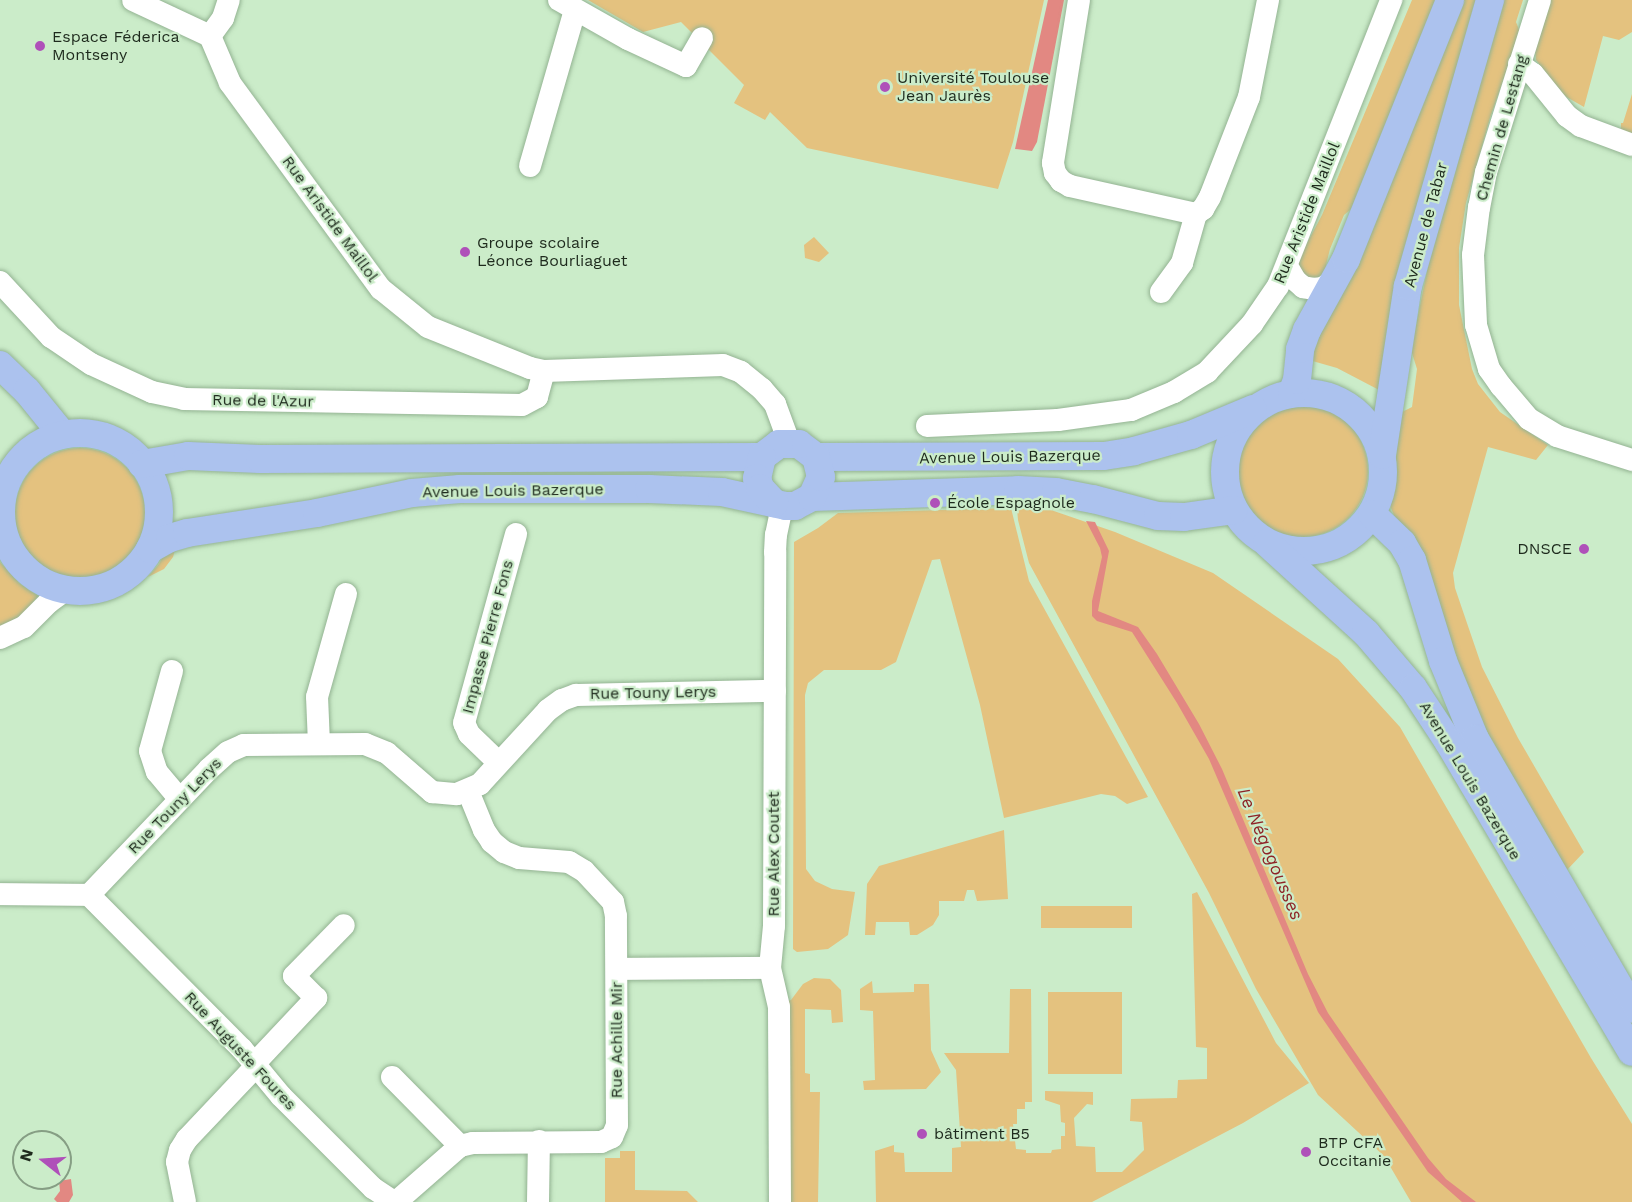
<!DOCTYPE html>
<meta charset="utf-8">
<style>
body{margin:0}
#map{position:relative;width:1632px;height:1202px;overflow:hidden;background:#cbecc9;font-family:"Work Sans",sans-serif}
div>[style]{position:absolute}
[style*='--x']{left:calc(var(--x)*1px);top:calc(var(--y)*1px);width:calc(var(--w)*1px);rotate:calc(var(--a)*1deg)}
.green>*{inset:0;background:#e4c27f;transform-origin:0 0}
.round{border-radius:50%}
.water>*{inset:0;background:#e28882}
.roads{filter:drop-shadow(0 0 2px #93b392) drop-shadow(0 0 2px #93b392)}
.minor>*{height:22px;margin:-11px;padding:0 11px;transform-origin:11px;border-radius:11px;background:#fff}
.major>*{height:28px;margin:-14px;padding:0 14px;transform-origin:14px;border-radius:14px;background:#acc2ee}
.major>.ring{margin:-14px;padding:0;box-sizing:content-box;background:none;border:28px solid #acc2ee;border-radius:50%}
.dots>*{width:16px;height:16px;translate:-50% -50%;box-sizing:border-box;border:3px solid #cbecc9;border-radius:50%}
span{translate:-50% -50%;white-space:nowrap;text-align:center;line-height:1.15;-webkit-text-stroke:4.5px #cbecc9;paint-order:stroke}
.poi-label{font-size:16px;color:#1e2a1d}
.left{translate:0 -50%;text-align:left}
.right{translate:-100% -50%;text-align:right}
.street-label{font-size:16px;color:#1e2a1d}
.water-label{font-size:18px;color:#8e2326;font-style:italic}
.north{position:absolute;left:12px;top:1130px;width:60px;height:60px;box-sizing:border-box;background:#cbecc9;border:2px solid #869e84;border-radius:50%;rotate:287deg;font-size:16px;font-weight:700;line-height:24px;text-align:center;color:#1e2a1d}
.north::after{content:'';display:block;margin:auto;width:21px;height:27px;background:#af50b9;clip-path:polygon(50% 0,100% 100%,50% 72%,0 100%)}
</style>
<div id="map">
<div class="green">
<div style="clip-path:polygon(588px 0,1044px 0,1013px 142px,998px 189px,807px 148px,770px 112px,765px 120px,734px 103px,744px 85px,681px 22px,643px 32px)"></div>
<div style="clip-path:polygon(1412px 0,1436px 0,1355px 206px,1344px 215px,1330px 249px,1326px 265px,1330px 272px,1314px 282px,1298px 270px,1298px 260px,1322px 215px)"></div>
<div style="clip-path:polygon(1456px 0,1479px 0,1381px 391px,1337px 368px,1309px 360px)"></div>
<div style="clip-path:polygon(1503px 0,1523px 0,1516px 22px,1520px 32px,1490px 118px,1466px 203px,1459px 248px,1459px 305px,1472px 369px,1478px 384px,1500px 412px,1548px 445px,1536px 460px,1488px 447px,1453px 573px,1455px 588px,1482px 667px,1518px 738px,1584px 852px,1567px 870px,1469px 701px,1389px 503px,1393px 490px,1400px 413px,1412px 407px,1417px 369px,1411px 350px,1437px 222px)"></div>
<div style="clip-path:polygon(1551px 0,1632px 0,1632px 32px,1619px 40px,1603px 36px,1584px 107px,1563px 95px,1536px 60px,1535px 50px)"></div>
<div style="clip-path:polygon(1632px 94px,1632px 135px,1621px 132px,1621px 123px,1623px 123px)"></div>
<div style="clip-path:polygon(814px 237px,829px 253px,819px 262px,805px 258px,804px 245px)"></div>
<div class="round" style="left:1236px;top:405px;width:132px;height:132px"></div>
<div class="round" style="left:15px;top:448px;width:130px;height:130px"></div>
<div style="clip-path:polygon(1016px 498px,1115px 532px,1213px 573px,1338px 659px,1400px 727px,1591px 1058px,1632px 1124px,1632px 1202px,1411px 1202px,1384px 1156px,1318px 1095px,1256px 989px,1209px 893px,1029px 563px,1018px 520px)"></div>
<div style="clip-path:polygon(1011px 508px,1029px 581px,1148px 797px,1127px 804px,1115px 796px,1101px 794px,1004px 818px,980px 705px,940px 559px,932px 560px,896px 662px,881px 670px,824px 670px,808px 683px,805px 695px,806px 869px,815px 881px,832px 889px,855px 892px,848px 935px,828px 949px,797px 952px,793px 949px,794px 542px,818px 528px,838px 513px)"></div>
<div style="clip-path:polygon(169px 544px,176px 547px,173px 557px,164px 569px,148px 577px,159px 564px)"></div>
<div style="clip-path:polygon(0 562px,19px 583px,38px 596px,22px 617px,0 629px)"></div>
<div style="clip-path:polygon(1004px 830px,1008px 899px,977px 901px,974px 890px,967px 890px,964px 901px,939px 901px,939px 915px,933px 925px,917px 935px,910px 935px,909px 922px,876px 922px,875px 935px,865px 935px,867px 884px,879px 866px)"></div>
<div style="clip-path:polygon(1197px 892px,1276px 1043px,1309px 1083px,1243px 1123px,1092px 1202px,876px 1202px,875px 1151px,894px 1145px,894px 1152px,904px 1153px,905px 1172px,952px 1172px,952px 1148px,961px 1147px,956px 1070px,944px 1053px,1009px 1053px,1010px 989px,1031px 989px,1032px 1102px,1025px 1102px,1025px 1109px,1017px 1109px,1017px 1124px,1013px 1124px,1016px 1149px,1026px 1150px,1026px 1153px,1051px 1153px,1052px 1150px,1061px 1149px,1061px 1136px,1065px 1136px,1065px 1123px,1061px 1122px,1060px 1105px,1045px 1100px,1045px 1091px,1093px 1092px,1093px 1105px,1087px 1104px,1074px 1118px,1076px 1146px,1095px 1147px,1096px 1172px,1122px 1172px,1144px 1150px,1142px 1122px,1130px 1121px,1131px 1099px,1177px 1098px,1178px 1080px,1207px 1079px,1207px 1048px,1196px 1047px,1192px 894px)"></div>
<div style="left:1132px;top:906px;width:22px;height:91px;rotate:90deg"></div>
<div style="clip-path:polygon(814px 978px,830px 979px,841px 990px,843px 1022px,832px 1023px,831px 1010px,805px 1009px,805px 1073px,810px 1074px,810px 1092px,820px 1092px,818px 1202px,791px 1202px,777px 1004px,791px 1000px,803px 984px)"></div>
<div style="clip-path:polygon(872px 981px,873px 993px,914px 992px,914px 984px,929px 984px,931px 1050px,941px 1072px,926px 1089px,864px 1090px,863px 1081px,875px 1080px,873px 1011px,860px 1010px,860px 989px)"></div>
<div style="left:1048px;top:992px;width:74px;height:82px"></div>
<div style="clip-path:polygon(620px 1151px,635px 1151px,635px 1190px,687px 1191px,698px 1202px,605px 1202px,605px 1158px,620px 1158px)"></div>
</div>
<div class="water">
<div style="clip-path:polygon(1048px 0,1064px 0,1037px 142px,1032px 151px,1015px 149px)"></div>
<div style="clip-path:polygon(1086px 521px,1095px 522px,1109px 551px,1098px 611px,1138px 627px,1157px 654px,1199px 724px,1222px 769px,1308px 974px,1328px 1013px,1428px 1158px,1446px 1179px,1476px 1202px,1462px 1202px,1428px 1172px,1318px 1012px,1209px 759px,1177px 703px,1132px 632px,1097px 621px,1092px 616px,1092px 601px,1102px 557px,1100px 548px)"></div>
<div style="clip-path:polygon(71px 1179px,73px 1195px,69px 1202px,57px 1202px,54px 1199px,60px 1191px,59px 1181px)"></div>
</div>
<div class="roads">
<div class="minor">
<div style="--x:133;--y:0;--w:85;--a:25.1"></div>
<div style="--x:210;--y:36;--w:51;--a:66.9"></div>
<div style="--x:230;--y:83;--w:255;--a:53.8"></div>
<div style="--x:381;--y:289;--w:60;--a:39"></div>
<div style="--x:428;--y:327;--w:110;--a:21.9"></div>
<div style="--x:530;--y:368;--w:14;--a:12"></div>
<div style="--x:544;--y:371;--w:179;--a:-1.9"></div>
<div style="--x:723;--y:365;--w:19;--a:21"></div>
<div style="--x:741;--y:372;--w:27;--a:39"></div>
<div style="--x:762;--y:389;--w:20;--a:49"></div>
<div style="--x:775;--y:404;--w:40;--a:69.8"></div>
<div style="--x:559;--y:0;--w:79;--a:29.5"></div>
<div style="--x:628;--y:39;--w:64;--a:25"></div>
<div style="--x:686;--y:66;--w:32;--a:-60"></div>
<div style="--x:1079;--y:0;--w:165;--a:99.1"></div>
<div style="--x:1053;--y:163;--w:10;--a:79"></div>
<div style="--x:1055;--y:173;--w:10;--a:53"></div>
<div style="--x:1061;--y:181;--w:10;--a:29"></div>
<div style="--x:1070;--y:186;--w:129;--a:12.5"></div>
<div style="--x:1196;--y:214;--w:9;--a:-36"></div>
<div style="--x:1203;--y:209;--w:14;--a:-60"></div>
<div style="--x:1210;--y:197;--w:107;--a:-68.7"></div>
<div style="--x:1249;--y:97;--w:99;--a:-78.9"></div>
<div style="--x:1540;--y:0;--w:180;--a:107.4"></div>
<div style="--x:1486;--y:172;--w:36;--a:101"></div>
<div style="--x:1479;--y:207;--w:48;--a:97.1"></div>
<div style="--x:1473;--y:255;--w:70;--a:87.5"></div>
<div style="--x:1476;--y:325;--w:46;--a:73.5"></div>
<div style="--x:1489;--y:369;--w:21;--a:55"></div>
<div style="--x:1501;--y:386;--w:43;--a:49.7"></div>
<div style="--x:1529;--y:419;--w:33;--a:31"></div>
<div style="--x:1557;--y:436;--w:79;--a:17.7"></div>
<div style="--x:210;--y:36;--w:22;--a:-54"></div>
<div style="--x:223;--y:18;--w:19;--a:-72"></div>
<div style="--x:1519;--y:64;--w:17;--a:36"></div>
<div style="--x:1533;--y:74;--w:54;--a:51"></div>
<div style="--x:1567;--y:116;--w:17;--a:36"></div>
<div style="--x:1581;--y:126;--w:54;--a:20.4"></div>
<div style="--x:530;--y:166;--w:162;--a:-73.9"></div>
<div style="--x:1287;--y:266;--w:16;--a:60"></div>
<div style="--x:1295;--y:280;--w:11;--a:41"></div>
<div style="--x:1303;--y:287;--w:10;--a:11"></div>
<div style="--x:1313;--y:289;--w:10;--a:-6"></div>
<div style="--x:1323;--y:288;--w:18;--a:-38"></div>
<div style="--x:0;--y:282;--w:75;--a:47.2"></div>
<div style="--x:51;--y:337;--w:48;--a:34"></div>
<div style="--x:91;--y:364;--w:67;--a:24.7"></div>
<div style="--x:152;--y:392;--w:33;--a:12"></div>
<div style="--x:184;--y:399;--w:338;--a:1"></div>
<div style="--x:522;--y:405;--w:17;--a:-28"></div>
<div style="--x:537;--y:397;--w:27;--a:-75"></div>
<div style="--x:1161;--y:292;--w:36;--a:-54"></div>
<div style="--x:1182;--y:263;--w:51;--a:-74.1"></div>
<div style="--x:927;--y:426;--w:131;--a:-2.6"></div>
<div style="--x:1058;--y:420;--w:74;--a:-7.8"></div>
<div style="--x:1131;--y:410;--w:47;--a:-22.7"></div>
<div style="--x:1174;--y:392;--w:39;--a:-31"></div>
<div style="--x:1207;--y:372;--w:66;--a:-46.8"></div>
<div style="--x:1252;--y:324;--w:46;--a:-55.6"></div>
<div style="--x:1278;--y:286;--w:308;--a:-68.4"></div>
<div style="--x:0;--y:523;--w:3;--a:-72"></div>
<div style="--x:0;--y:638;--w:26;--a:-25"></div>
<div style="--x:24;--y:627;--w:35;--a:-45"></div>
<div style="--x:49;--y:602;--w:19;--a:-36"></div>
<div style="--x:172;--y:671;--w:83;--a:105.4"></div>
<div style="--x:150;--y:751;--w:22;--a:72"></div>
<div style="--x:157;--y:772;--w:35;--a:50"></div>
<div style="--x:319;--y:744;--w:47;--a:-92.4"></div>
<div style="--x:317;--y:697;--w:107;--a:-74.3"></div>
<div style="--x:498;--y:762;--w:40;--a:-136"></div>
<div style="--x:469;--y:734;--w:12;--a:-114"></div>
<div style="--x:464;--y:723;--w:196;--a:-74.6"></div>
<div style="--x:0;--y:894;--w:89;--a:0.6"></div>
<div style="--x:89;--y:895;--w:174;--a:-46.4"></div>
<div style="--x:209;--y:769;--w:25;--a:-42"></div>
<div style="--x:228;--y:752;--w:17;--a:-24"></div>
<div style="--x:244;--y:745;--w:121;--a:-0.5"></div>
<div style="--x:365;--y:744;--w:24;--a:22"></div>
<div style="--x:387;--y:753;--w:60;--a:40.9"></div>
<div style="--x:432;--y:792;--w:25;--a:5"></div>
<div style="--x:457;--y:794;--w:25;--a:-23"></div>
<div style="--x:480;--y:784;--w:100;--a:-47.4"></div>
<div style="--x:548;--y:710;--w:17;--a:-36"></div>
<div style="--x:562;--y:700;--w:15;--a:-20"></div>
<div style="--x:576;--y:695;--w:199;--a:-1.2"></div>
<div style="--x:89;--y:895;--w:217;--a:45.2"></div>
<div style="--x:242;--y:1049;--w:61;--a:50.3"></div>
<div style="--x:281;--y:1096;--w:130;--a:45"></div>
<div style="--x:373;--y:1188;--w:25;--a:34"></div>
<div style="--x:617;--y:969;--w:153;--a:-0.4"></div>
<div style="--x:254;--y:1064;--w:91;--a:-46.8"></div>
<div style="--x:316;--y:998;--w:31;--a:-135"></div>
<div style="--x:294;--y:976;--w:71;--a:-45.6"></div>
<div style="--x:392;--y:1077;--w:97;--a:45.4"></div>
<div style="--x:185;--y:1202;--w:41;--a:-101.3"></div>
<div style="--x:177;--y:1162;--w:12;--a:-76"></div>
<div style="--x:180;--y:1150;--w:13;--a:-58"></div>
<div style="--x:187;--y:1139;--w:99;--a:-46.6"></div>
<div style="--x:396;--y:1202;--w:85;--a:-41.2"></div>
<div style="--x:460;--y:1146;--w:13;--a:-13"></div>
<div style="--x:473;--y:1143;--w:128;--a:-0.4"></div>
<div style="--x:601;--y:1142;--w:12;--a:-24"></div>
<div style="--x:612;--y:1137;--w:13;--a:-67"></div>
<div style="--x:617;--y:1125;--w:209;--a:-90.3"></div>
<div style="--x:616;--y:916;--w:14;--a:-102"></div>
<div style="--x:613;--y:902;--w:42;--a:-133.1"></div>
<div style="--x:584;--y:871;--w:17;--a:-149"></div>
<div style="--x:569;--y:862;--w:50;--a:-175.4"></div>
<div style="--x:519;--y:858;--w:16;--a:-158"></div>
<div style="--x:504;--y:852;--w:16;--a:-140"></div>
<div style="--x:492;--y:842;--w:14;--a:-124"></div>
<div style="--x:484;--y:830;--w:42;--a:-112.3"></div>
<div style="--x:538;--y:1202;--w:61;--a:-89.1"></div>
<div style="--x:780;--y:1202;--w:195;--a:-90.3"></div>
<div style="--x:779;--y:1007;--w:40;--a:-103"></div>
<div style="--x:770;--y:968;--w:42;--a:-84.6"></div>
<div style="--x:774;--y:926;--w:374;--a:-89.8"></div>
<div style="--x:775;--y:552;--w:17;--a:-87"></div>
<div style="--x:776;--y:535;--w:25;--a:-78"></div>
<div style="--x:781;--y:511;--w:7;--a:-45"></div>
</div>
<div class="major">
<div style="--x:0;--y:365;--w:37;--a:44"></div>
<div style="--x:27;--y:391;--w:55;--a:50.9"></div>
<div class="ring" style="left:1225px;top:393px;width:130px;height:130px"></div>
<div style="--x:1292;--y:393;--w:14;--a:-69"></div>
<div style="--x:1297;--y:380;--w:31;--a:-84"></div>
<div style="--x:1300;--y:349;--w:20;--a:-70"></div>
<div style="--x:1307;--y:330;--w:81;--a:-61.2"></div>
<div style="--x:1346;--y:259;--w:279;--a:-68.1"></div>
<div class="ring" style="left:1px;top:433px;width:130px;height:130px"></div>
<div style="--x:1382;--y:455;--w:171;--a:-81.3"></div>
<div style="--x:1408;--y:286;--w:298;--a:-74"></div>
<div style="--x:816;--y:457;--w:288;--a:-0.2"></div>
<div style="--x:1104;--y:456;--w:30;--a:-9"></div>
<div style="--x:1134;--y:451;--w:59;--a:-15.7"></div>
<div style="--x:1191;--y:435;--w:67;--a:-22.8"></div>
<div style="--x:142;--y:464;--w:47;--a:-9.9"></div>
<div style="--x:188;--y:456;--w:72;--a:2.4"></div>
<div style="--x:260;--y:459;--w:502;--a:-0.23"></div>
<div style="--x:812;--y:497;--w:206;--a:-1.9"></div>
<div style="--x:1018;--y:490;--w:38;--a:3"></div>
<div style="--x:1056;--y:492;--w:38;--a:11"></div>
<div style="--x:1093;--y:499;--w:67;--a:14.7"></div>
<div style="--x:1158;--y:516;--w:26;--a:2"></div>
<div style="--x:1184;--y:517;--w:50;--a:-8"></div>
<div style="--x:1372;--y:514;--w:42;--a:44"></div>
<div style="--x:1402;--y:543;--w:20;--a:60"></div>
<div style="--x:1412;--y:560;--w:106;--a:72.9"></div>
<div style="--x:1443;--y:661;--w:84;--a:67.7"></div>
<div style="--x:1475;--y:739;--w:312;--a:59.8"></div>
<div style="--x:1267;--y:543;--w:134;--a:42.3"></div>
<div style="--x:1366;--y:633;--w:72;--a:49.5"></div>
<div style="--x:1413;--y:688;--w:64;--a:56.6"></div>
<div style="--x:1448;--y:741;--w:361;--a:59.4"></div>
<div style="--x:150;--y:549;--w:23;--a:-29"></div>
<div style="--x:170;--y:538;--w:18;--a:-16"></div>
<div style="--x:187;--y:533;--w:132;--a:-8.7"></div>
<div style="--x:317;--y:513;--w:97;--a:-11.9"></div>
<div style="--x:412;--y:493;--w:48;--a:-4.8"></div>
<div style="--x:460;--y:489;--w:189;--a:0"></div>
<div style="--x:649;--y:489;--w:73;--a:2.4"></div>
<div style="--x:722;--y:492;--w:66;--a:12.3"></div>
<div style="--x:786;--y:506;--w:9;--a:0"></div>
<div style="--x:795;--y:506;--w:19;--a:-28"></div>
<div style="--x:812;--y:497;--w:22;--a:-66"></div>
<div style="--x:821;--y:477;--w:21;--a:-104"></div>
<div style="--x:816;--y:457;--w:21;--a:-143"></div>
<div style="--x:799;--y:444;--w:20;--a:180"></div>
<div style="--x:779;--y:444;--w:21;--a:143"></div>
<div style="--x:762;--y:457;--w:22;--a:103"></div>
<div style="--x:757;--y:478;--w:10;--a:73"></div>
<div style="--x:760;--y:488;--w:21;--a:47"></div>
</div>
</div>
<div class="dots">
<div style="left:40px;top:46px;background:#af50b9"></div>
<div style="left:885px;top:87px;background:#af50b9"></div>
<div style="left:465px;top:252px;background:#af50b9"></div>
<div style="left:935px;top:503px;background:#af50b9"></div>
<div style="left:1584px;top:549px;background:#af50b9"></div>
<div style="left:922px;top:1134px;background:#af50b9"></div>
<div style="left:1306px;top:1152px;background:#af50b9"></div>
</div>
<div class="poi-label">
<span class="left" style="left:52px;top:46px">Espace Féderica<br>Montseny</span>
<span class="left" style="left:897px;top:87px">Université Toulouse<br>Jean Jaurès</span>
<span class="left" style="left:477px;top:252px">Groupe scolaire<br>Léonce Bourliaguet</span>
<span class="left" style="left:947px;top:503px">École Espagnole</span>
<span class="right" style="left:1572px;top:549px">DNSCE</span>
<span class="left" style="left:934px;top:1134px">bâtiment B5</span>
<span class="left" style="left:1318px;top:1152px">BTP CFA<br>Occitanie</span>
</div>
<div class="street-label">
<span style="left:1502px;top:128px;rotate:-74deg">Chemin de Lestang</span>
<span style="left:1307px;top:213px;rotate:-68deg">Rue Aristide Maillol</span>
<span style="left:330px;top:219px;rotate:54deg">Rue Aristide Maillol</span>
<span style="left:1426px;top:225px;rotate:-75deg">Avenue de Tabar</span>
<span style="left:263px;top:401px;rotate:1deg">Rue de l'Azur</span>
<span style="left:1010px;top:457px;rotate:-1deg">Avenue Louis Bazerque</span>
<span style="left:513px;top:491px;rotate:-1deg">Avenue Louis Bazerque</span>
<span style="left:488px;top:637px;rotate:-75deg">Impasse Pierre Fons</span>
<span style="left:653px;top:693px;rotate:-1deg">Rue Touny Lerys</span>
<span style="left:1470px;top:781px;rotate:59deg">Avenue Louis Bazerque</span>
<span style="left:175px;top:806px;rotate:-46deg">Rue Touny Lerys</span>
<span style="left:774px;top:854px;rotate:-90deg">Rue Alex Coutet</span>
<span style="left:617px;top:1040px;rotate:-90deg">Rue Achille Mir</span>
<span style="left:240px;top:1051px;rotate:47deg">Rue Auguste Foures</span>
</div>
<div class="water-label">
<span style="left:1270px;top:854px;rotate:67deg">Le Négogousses</span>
</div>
<div class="north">N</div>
</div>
